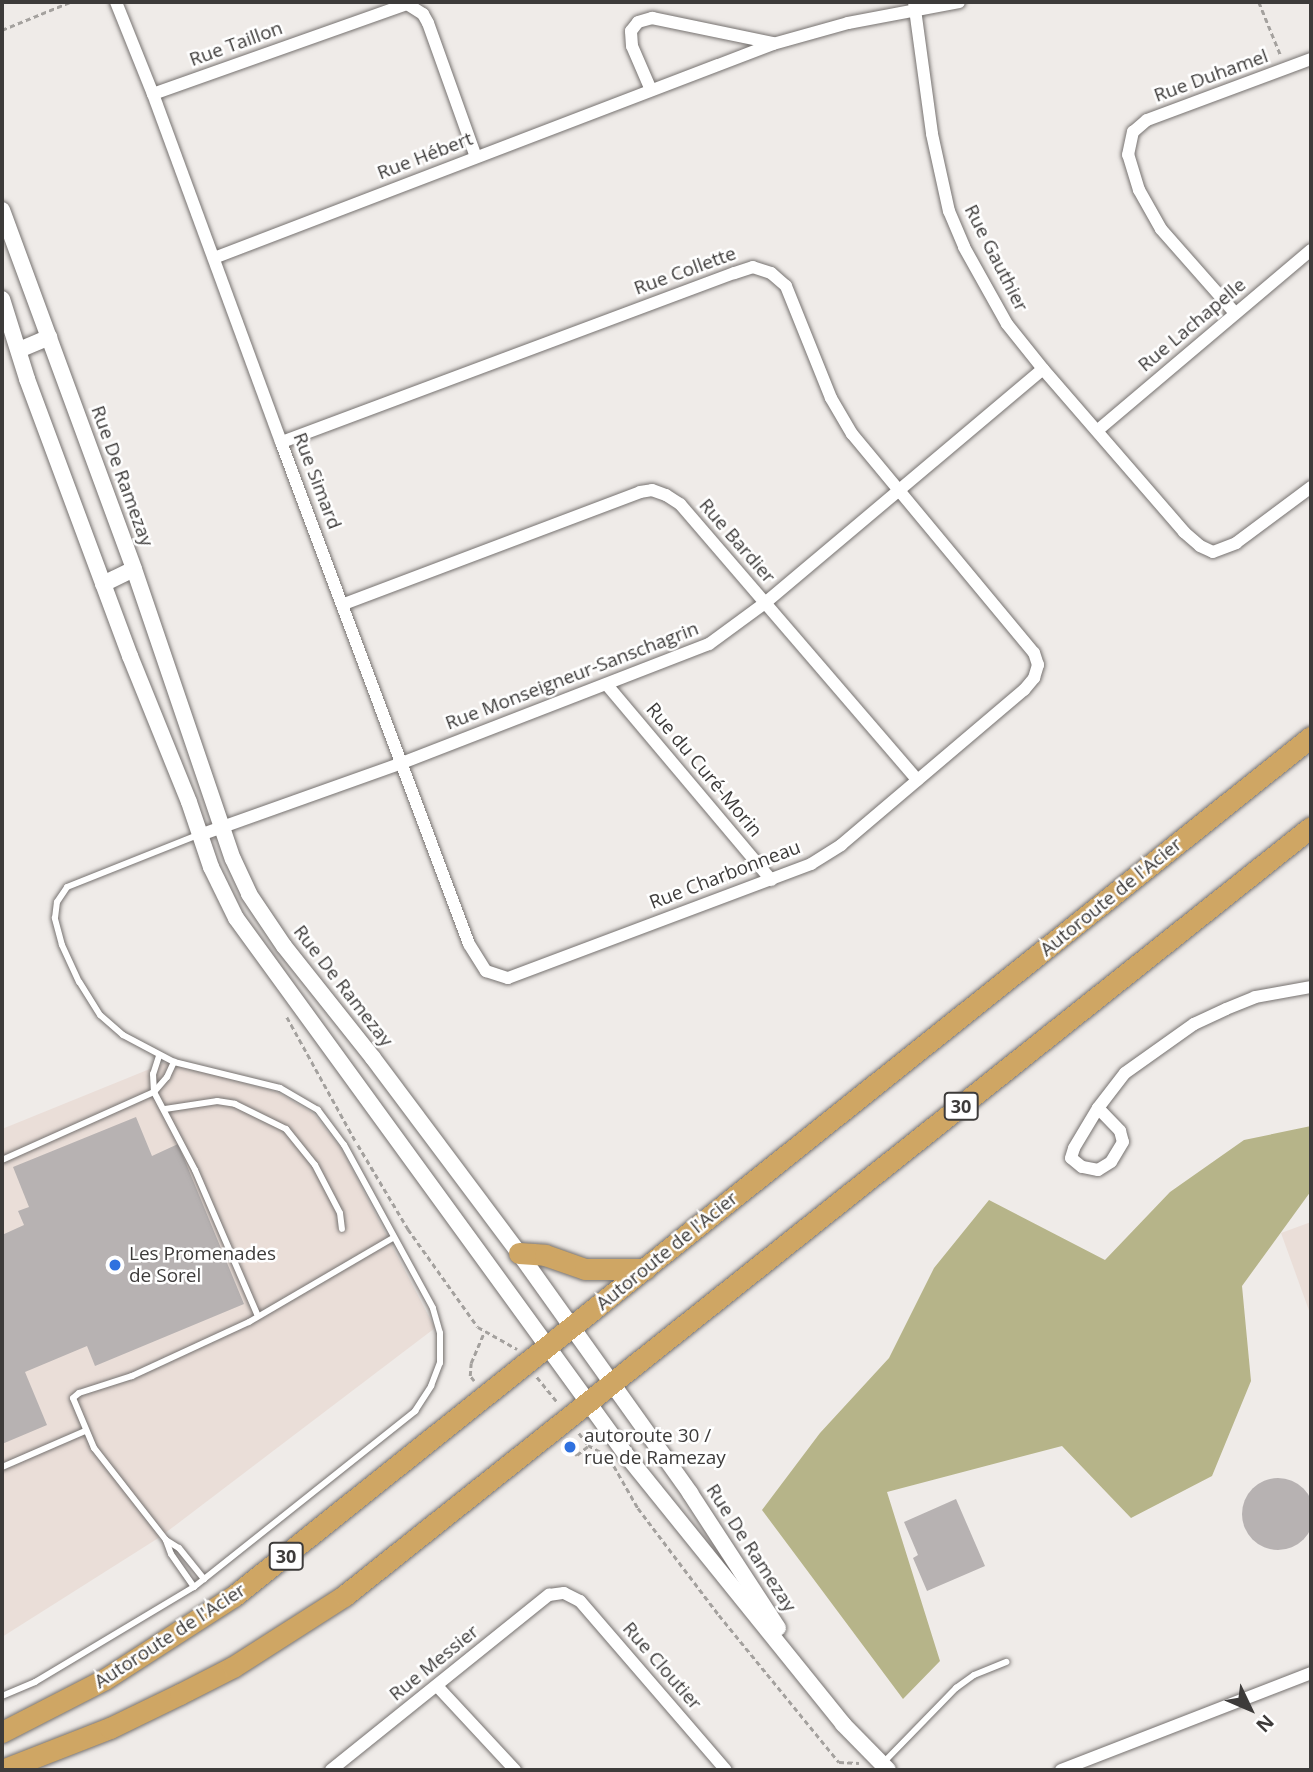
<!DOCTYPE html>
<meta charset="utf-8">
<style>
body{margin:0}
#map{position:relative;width:1313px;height:1772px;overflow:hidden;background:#efebe8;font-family:"Open Sans",sans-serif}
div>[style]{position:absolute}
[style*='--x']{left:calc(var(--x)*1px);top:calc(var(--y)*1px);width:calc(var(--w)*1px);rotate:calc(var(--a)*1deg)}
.built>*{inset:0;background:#eaded8}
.forest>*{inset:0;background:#b6b489}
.building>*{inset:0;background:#b7b2b2}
.round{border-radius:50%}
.path>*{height:2.5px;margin-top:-1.25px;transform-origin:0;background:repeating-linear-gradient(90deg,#a4a19e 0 5px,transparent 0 8.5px)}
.roads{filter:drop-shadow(0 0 2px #767270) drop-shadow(0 0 2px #767270)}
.service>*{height:6px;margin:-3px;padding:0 3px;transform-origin:3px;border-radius:3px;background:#fff}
.minor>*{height:12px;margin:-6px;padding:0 6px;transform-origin:6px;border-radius:6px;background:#fff}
.tertiary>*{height:16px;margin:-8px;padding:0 8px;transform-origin:8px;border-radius:8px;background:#fff}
.trunk>*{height:21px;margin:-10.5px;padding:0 10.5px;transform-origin:10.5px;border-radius:10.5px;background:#cfa664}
.dots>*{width:19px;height:19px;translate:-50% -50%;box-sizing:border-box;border:4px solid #fff;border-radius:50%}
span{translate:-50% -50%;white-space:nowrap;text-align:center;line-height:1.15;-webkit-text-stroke:5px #fff;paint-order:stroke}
.shield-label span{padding:2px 5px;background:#fff;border:2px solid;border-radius:5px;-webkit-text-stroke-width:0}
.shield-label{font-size:18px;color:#3d3b3a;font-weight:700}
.street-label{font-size:19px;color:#3d3b3a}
.poi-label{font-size:19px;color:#3d3b3a}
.left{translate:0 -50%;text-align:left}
.frame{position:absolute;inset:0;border:4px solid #3d3b3a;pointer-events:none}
.north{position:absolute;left:1215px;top:1674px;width:70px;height:70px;-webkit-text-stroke:5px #fff;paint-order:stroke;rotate:134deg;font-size:19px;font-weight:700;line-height:28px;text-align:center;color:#3d3b3a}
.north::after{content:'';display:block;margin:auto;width:24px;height:32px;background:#3d3b3a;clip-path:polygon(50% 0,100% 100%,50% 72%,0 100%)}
</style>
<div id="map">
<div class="built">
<div style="clip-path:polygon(167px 1062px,277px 1092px,313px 1113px,341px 1148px,435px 1328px,160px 1537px,2px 1637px,2px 1129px)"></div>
<div style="clip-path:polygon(1311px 1222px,1311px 1316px,1281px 1233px)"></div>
</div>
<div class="forest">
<div style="clip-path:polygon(1311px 1126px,1311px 1191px,1242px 1286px,1251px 1381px,1212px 1476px,1131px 1518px,1062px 1446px,887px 1492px,940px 1661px,903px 1699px,762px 1510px,820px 1433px,889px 1358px,934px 1268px,989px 1200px,1105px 1260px,1170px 1192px,1244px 1140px)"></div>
</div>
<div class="building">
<div style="clip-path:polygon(136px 1117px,152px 1156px,178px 1144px,244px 1304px,95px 1366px,87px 1346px,25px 1372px,47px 1425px,2px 1444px,2px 1235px,24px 1225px,18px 1211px,29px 1207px,13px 1167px)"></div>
<div class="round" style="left:1242px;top:1478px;width:72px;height:72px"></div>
<div style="clip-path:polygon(956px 1499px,985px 1566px,927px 1591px,913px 1558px,918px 1555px,904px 1522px)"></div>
</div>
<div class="path">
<div style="--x:1259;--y:2;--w:58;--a:67.8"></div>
<div style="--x:2;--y:30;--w:74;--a:-22.4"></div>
<div style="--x:287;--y:1017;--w:141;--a:61.1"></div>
<div style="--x:358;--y:1145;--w:98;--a:59.2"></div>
<div style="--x:408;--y:1229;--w:120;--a:54.5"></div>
<div style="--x:478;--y:1327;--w:45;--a:29.4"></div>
<div style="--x:537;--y:1377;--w:32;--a:51"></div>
<div style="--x:474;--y:1381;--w:6;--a:-129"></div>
<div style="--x:470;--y:1376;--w:13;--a:-86"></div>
<div style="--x:471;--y:1363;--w:34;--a:-67"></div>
<div style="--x:579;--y:1433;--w:15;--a:53"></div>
<div style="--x:588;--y:1445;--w:21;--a:29"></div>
<div style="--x:570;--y:1447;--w:11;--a:49"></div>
<div style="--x:577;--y:1455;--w:14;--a:-39"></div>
<div style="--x:614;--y:1466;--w:48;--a:60.3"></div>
<div style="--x:638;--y:1508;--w:134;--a:52.9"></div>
<div style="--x:719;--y:1615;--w:190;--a:50.8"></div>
<div style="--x:839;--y:1762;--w:20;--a:3"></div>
</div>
<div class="roads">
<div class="service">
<div style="--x:159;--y:1056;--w:19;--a:108"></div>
<div style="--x:153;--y:1074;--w:18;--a:87"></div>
<div style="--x:154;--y:1092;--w:88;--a:62.3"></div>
<div style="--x:195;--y:1170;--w:159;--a:66.7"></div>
<div style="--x:165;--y:1109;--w:53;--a:-8.7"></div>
<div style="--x:217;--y:1101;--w:18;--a:9"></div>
<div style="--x:235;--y:1104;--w:57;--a:26.1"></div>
<div style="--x:286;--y:1129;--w:46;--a:51.1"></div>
<div style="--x:315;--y:1165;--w:54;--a:62.5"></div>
<div style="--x:340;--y:1213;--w:16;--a:83"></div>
<div style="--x:2;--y:1160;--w:167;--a:-24.1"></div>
<div style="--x:154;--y:1092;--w:20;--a:-49"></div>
<div style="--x:167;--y:1077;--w:17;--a:-65"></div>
<div style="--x:2;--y:1467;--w:90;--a:-23.4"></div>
<div style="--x:166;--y:1540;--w:15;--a:32"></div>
<div style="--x:179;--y:1548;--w:40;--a:51"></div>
<div style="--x:194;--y:1587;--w:40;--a:-124.9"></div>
<div style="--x:171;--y:1554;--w:15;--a:-110"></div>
<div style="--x:166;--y:1540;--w:117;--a:-128"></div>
<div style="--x:94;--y:1448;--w:54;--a:-112.8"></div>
<div style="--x:73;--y:1398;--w:8;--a:-40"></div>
<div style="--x:79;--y:1393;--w:56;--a:-17.8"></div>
<div style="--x:132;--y:1376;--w:129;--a:-24.8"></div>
<div style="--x:249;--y:1322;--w:167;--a:-30.3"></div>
<div style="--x:2;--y:1696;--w:36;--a:-23"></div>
<div style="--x:35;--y:1682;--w:185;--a:-30.9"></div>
<div style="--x:194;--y:1587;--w:283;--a:-38.5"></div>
<div style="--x:415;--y:1411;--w:30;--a:-57"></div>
<div style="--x:431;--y:1386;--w:25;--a:-69"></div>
<div style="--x:440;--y:1363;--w:30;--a:-90"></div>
<div style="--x:440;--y:1333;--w:26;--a:-106"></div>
<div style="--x:433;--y:1308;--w:186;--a:-118.6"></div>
<div style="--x:344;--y:1145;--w:44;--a:-126.6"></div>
<div style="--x:318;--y:1110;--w:44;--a:-149.9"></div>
<div style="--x:280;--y:1088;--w:109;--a:-166.2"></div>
<div style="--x:174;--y:1062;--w:58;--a:-152.1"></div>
<div style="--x:123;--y:1035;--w:30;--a:-139"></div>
<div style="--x:100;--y:1015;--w:39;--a:-122"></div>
<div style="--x:79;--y:982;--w:41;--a:-114.7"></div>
<div style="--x:62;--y:945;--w:28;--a:-105"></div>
<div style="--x:55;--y:918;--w:16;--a:-83"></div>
<div style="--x:57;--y:902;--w:18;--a:-56"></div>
<div style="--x:67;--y:887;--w:141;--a:-21.7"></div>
<div style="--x:883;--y:1763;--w:105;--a:-45.8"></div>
<div style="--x:956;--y:1688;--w:22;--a:-36"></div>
<div style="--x:974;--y:1675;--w:35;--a:-22"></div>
</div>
<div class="minor">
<div style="--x:116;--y:2;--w:99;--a:68.1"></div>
<div style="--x:153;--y:94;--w:371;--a:69.8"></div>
<div style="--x:281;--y:442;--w:536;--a:69.47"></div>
<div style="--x:469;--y:944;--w:32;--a:58"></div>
<div style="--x:486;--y:971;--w:23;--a:18"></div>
<div style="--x:508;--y:978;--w:324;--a:-20.6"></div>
<div style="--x:811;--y:864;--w:36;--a:-32"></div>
<div style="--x:841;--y:845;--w:240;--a:-40.3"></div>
<div style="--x:1024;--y:690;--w:16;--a:-50"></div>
<div style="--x:1034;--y:678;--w:14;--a:-73"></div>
<div style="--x:1038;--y:665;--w:13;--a:-108"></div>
<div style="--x:1034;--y:653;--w:285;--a:-129.7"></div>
<div style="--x:852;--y:434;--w:42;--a:-120.3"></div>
<div style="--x:831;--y:398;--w:121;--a:-111.9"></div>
<div style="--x:786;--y:286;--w:20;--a:-139"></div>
<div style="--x:771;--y:273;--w:19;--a:-162"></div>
<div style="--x:753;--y:267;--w:20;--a:162"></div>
<div style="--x:734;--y:273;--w:483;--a:159.5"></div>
<div style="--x:914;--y:2;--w:133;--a:82.2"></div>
<div style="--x:932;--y:134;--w:79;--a:77.6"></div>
<div style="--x:949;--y:211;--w:39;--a:67"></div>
<div style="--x:964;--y:247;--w:88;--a:60.8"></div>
<div style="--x:1007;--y:324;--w:58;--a:51.3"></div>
<div style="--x:1043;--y:369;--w:216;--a:49.1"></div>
<div style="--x:1184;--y:532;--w:21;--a:41"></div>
<div style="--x:1200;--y:546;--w:14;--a:25"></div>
<div style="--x:1213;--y:552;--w:25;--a:-21"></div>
<div style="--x:1236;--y:543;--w:94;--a:-36.7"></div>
<div style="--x:651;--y:90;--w:48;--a:-113.4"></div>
<div style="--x:632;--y:46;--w:15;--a:-94"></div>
<div style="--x:631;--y:31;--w:11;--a:-52"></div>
<div style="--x:638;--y:22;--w:15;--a:-16"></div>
<div style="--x:652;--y:18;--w:124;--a:11.7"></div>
<div style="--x:153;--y:94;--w:269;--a:-19.5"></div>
<div style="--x:407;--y:4;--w:19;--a:32"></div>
<div style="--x:423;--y:14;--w:10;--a:61"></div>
<div style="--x:428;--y:23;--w:142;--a:70.3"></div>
<div style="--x:214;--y:258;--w:599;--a:-20.95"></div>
<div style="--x:773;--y:44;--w:78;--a:-15.6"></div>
<div style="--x:848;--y:23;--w:113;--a:-10.7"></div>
<div style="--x:1235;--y:313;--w:112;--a:-131.4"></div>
<div style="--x:1161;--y:229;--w:45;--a:-119.4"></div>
<div style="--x:1139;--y:190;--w:37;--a:-107"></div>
<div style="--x:1128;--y:155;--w:24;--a:-78"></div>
<div style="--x:1133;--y:132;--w:18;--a:-41"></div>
<div style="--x:1147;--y:120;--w:175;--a:-20.4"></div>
<div style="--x:1098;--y:430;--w:279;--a:-40.2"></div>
<div style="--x:344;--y:604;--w:316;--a:-20.7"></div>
<div style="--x:640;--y:492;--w:12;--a:-9"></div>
<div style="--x:652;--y:490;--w:15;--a:20"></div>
<div style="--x:666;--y:495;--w:17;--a:33"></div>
<div style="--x:680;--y:504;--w:364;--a:49.3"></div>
<div style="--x:607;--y:685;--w:255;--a:49.9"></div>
<div style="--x:200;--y:835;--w:214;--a:-19.6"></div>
<div style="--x:402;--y:763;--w:329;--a:-21.2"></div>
<div style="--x:709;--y:644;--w:69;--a:-36.2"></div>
<div style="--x:765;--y:603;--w:363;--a:-40.1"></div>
<div style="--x:1098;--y:1108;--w:32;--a:46"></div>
<div style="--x:1120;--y:1131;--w:11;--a:75"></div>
<div style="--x:1123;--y:1142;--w:23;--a:121"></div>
<div style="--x:1111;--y:1162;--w:15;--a:148"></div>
<div style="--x:1098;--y:1170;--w:16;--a:-169"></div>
<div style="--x:1082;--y:1167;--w:14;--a:-141"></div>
<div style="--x:1071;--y:1158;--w:10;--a:-73"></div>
<div style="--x:1074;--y:1148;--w:47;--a:-59"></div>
<div style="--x:1098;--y:1108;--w:44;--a:-52.4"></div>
<div style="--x:1125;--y:1073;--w:85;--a:-35.4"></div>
<div style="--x:1194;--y:1024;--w:35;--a:-25"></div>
<div style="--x:1226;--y:1009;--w:31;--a:-22"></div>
<div style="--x:1255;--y:997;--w:57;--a:-10.1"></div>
<div style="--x:437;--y:1686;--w:115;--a:47.1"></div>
<div style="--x:331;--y:1770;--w:280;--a:-38.8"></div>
<div style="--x:549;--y:1595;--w:15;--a:-8"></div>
<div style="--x:564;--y:1593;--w:18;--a:27"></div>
<div style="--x:580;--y:1601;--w:223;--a:49.2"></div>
<div style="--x:1061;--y:1770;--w:268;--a:-21.2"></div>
</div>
<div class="tertiary">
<div style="--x:2;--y:210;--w:382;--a:69.8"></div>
<div style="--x:134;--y:569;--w:306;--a:71.2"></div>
<div style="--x:233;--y:859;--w:38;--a:65"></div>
<div style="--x:249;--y:894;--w:63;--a:56.1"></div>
<div style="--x:284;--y:946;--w:143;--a:51.5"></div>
<div style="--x:373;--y:1058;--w:244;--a:53.2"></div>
<div style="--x:519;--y:1253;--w:295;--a:54.5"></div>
<div style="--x:690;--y:1493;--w:161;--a:56.9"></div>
<div style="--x:2;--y:299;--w:84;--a:72.6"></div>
<div style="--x:27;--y:379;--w:296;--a:69.6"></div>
<div style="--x:130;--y:656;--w:157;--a:68"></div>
<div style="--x:189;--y:802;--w:69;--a:71.3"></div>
<div style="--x:211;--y:867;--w:57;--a:63.9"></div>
<div style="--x:236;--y:918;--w:665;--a:53.99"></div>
<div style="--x:627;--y:1456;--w:344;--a:51.1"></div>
<div style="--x:843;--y:1724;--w:64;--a:45.6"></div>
<div style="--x:19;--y:350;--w:33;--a:-23"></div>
<div style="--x:103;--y:584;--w:34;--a:-26"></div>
</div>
<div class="trunk">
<div style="--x:519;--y:1253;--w:26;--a:4"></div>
<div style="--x:545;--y:1255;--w:42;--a:19.3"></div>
<div style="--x:585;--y:1269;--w:60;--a:0"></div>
<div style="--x:2;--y:1732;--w:116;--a:-27.2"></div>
<div style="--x:105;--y:1679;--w:153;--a:-32.8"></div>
<div style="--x:234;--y:1596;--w:1378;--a:-38.58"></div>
<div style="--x:2;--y:1770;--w:116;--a:-21.3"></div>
<div style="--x:110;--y:1728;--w:78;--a:-25.9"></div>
<div style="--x:180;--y:1694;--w:59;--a:-27"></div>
<div style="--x:233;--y:1667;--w:132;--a:-32.6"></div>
<div style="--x:344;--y:1596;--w:1235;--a:-38.49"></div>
</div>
</div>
<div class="dots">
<div style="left:115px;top:1265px;background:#2f71df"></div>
<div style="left:570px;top:1447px;background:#2f71df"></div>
</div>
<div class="shield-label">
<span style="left:961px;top:1106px">30</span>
<span style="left:286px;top:1556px">30</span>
</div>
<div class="street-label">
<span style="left:236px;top:44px;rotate:-20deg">Rue Taillon</span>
<span style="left:1211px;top:76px;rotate:-20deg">Rue Duhamel</span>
<span style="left:425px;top:156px;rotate:-21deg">Rue Hébert</span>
<span style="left:996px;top:258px;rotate:63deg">Rue Gauthier</span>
<span style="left:685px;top:271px;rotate:-20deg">Rue Collette</span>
<span style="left:1192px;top:325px;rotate:-40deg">Rue Lachapelle</span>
<span style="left:122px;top:476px;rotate:70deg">Rue De Ramezay</span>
<span style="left:317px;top:481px;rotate:69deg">Rue Simard</span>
<span style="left:737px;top:541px;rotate:49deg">Rue Bardier</span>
<span style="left:572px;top:676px;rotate:-21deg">Rue Monseigneur-Sanschagrin</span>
<span style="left:704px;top:770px;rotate:50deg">Rue du Curé-Morin</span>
<span style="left:725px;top:875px;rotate:-21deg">Rue Charbonneau</span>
<span style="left:1111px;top:897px;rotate:-39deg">Autoroute de l'Acier</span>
<span style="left:343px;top:986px;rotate:52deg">Rue De Ramezay</span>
<span style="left:667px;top:1251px;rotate:-39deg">Autoroute de l'Acier</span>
<span style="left:751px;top:1548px;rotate:57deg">Rue De Ramezay</span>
<span style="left:170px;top:1636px;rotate:-33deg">Autoroute de l'Acier</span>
<span style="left:434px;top:1663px;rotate:-39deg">Rue Messier</span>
<span style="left:662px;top:1666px;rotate:49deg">Rue Cloutier</span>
</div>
<div class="poi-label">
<span class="left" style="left:129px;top:1265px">Les Promenades<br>de Sorel</span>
<span class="left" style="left:584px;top:1447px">autoroute 30 /<br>rue de Ramezay</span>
</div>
<div class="frame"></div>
<div class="north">N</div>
</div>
